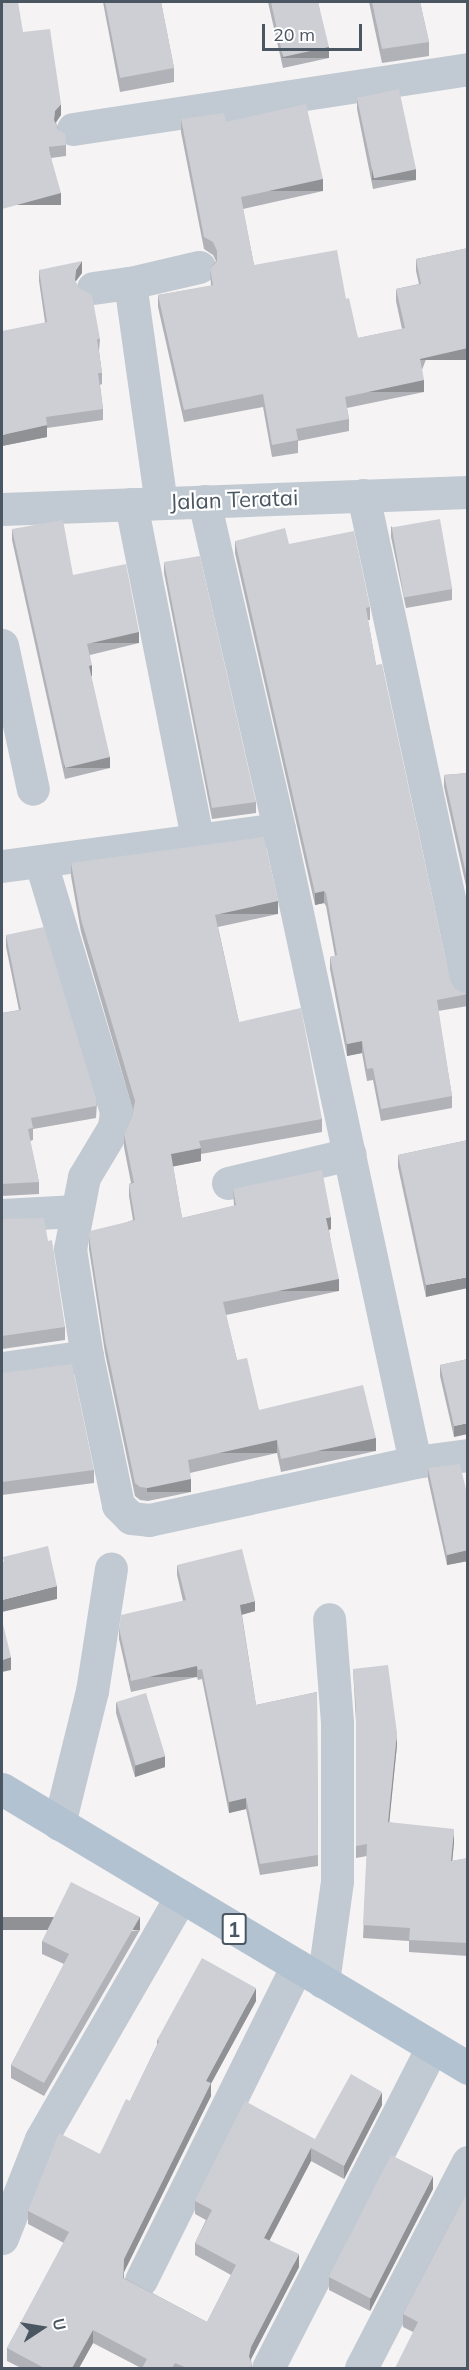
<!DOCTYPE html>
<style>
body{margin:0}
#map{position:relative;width:469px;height:2370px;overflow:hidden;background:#f5f3f3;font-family:Mulish,sans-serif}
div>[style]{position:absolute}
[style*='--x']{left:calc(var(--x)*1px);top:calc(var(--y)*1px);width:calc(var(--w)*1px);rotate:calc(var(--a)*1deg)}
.street>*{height:33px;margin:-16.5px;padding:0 16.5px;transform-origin:16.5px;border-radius:16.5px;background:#c1cad2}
.primary>*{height:33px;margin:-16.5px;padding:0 16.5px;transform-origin:16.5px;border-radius:16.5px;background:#b3c2d1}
.wall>*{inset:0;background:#b0b2b7}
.shaded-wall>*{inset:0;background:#909195;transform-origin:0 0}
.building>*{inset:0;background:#cdcfd5;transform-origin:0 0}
span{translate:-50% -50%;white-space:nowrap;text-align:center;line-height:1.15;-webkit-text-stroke:4.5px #fff;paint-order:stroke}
.shield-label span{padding:2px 4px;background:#fff;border:2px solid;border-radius:4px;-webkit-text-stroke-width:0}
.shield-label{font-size:21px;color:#4a5661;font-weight:700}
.street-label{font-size:22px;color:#4a5661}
.frame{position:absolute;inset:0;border:3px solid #4a5661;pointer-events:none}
.north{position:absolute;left:12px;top:2298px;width:60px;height:60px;-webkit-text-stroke:4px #fff;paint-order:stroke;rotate:78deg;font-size:16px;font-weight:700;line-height:24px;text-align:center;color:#4a5661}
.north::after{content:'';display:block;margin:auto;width:21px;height:27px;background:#4a5661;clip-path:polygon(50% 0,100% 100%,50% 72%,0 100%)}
.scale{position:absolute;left:262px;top:24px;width:100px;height:27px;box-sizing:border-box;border:3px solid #4a5661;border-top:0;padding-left:8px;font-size:18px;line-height:21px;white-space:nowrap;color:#4a5661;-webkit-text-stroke:4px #fff;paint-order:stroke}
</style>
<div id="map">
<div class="street">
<div style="--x:73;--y:129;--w:400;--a:-8.6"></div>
<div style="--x:130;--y:283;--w:222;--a:82"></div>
<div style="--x:93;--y:288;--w:37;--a:-8"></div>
<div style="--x:130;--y:283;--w:71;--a:-13.1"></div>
<div style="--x:363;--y:495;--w:503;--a:77.95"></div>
<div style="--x:204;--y:501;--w:336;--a:77.1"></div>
<div style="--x:279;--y:829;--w:647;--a:77.87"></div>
<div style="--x:131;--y:504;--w:340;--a:78.8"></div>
<div style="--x:2;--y:509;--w:466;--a:-2.1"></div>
<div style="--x:2;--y:645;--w:147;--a:77.9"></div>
<div style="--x:41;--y:863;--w:260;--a:73.2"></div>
<div style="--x:116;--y:1112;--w:15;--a:98"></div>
<div style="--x:114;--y:1127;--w:58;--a:121"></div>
<div style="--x:84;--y:1177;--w:73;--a:101"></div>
<div style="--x:70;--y:1249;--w:108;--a:81"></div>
<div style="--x:87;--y:1356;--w:152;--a:78.2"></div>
<div style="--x:118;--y:1505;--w:18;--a:45"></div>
<div style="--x:131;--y:1518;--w:18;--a:6"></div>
<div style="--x:149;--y:1520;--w:272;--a:-12.3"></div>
<div style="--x:415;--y:1462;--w:53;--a:-7.5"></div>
<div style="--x:2;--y:866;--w:279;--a:-7.6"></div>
<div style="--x:228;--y:1183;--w:125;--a:-13.4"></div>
<div style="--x:2;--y:1215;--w:74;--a:-3.1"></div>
<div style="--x:2;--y:1368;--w:86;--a:-8"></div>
<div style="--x:59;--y:1824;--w:137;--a:-76.1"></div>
<div style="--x:92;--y:1691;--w:124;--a:-81.2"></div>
<div style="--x:323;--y:1982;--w:102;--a:-82.1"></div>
<div style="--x:337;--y:1881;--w:159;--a:-90"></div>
<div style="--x:337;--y:1722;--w:103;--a:-94.4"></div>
<div style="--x:2;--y:2238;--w:106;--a:-68.5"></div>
<div style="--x:41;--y:2139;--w:280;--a:-60"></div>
<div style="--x:141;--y:2280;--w:351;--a:-63.6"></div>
<div style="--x:268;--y:2368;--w:360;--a:-62.9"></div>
<div style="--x:361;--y:2368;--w:232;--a:-62.6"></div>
</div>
<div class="primary">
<div style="--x:2;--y:1789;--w:543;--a:30.91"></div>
</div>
<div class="wall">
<div style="clip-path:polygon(103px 2px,161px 2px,174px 68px,174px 82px,120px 92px)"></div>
<div style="clip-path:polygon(268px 2px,318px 2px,329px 58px,283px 68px)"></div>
<div style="clip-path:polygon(369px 2px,420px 2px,429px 42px,429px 56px,382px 63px)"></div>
<div style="clip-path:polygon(23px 32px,61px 115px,56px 123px,66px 145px,66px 156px,51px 158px,61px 205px)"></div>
<div style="clip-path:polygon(357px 98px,416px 180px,373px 189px,357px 109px)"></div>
<div style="clip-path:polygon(181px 119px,226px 122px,323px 191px,243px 209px,254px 265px,346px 299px,358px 338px,402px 329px,396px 301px,396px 289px,419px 284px,416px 271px,416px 259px,468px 248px,422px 370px,424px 392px,347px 408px,349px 419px,349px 431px,298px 441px,298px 453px,272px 457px,263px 407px,184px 422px,158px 307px,158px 295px,211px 286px,210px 269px,216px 261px,213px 255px,204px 249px,181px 132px)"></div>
<div style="clip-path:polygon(39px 270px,82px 273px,75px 282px,100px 339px,99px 351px,102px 373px,102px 384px,100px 385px,103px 409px,103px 420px,47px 428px,47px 437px,2px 446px,45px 322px,39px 281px)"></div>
<div style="clip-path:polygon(391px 526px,452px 589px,452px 600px,406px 608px,391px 537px)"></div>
<div style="clip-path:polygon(12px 529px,73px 575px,139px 643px,90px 655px,91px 676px,110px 768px,65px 779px,12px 540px)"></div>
<div style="clip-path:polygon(235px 541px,289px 544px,370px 607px,370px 620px,368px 620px,376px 665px,450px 979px,455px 988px,462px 992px,468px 993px,468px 1006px,438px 1011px,452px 1096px,452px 1108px,381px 1121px,373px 1080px,367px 1081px,362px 1053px,347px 1056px,330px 969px,330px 957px,335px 956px,326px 906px,324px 903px,315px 905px,235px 553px)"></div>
<div style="clip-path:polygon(164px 562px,256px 802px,256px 813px,212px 819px,164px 573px)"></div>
<div style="clip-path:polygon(468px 773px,468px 895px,444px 787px,444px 775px)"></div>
<div style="clip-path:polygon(71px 863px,278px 914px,218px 927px,239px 1022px,322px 1119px,322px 1132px,201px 1154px,201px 1161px,173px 1166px,182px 1218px,234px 1206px,233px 1189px,331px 1229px,329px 1230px,339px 1291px,226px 1315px,237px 1360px,259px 1410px,376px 1451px,281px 1472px,277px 1453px,190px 1473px,191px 1492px,148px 1501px,140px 1500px,135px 1496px,105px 1353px,89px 1249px,89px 1236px,133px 1220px,129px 1196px,129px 1184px,131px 1183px,124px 1147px,124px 1134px,132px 1117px,133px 1110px,81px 932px,71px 876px)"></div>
<div style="clip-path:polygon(6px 935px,97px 1102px,96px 1118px,33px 1129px,33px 1140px,30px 1141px,39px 1182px,39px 1194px,2px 1196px,2px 1013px,19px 1010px,6px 947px)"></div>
<div style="clip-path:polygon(468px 1140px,426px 1297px,398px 1167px,398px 1155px)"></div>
<div style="clip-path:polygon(2px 1219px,65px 1327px,65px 1340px,2px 1349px)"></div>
<div style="clip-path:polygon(468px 1359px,454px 1437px,440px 1376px,440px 1365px)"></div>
<div style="clip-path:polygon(2px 1373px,94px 1470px,94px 1483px,2px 1495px)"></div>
<div style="clip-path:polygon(428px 1468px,468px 1498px,468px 1561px,447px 1565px,428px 1479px)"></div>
<div style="clip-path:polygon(177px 1565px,255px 1611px,242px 1615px,256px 1705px,317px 1692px,318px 1866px,260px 1875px,246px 1809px,229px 1813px,202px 1679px,198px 1680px,197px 1677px,131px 1692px,119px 1639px,119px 1628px,183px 1601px,177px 1575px)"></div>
<div style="clip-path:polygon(353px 1669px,397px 1745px,389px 1822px,454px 1842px,452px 1861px,468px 1858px,468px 1956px,409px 1952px,409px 1941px,363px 1938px,367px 1856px,356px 1858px,356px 1722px)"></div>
<div style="clip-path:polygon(116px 1702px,165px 1767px,135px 1777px,116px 1713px)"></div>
<div style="clip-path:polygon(140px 1930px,44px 2096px,11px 2078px,11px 2065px,64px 1964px,42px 1954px,42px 1941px)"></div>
<div style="clip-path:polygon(256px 2001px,211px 2083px,211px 2096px,124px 2272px,124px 2278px,207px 2322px,231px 2275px,195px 2255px,195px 2243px,206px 2220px,195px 2214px,195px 2201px,382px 2105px,344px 2179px,311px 2161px,269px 2240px,299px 2267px,251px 2359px,252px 2368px,141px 2368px,93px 2343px,79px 2368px,21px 2368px,7px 2361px,7px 2348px,64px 2243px,28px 2224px,28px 2211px,100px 2154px,130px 2101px,157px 2045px,157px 2040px)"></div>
<div style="clip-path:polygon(433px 2189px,370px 2311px,329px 2290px,329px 2277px)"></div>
<div style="clip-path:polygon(468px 2190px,468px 2368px,413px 2332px,403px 2327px,403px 2314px)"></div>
</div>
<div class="shaded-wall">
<div style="left:329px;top:47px;width:11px;height:47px;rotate:90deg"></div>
<div style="clip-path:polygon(61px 104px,61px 115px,55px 123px,54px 120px,55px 111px)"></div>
<div style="left:416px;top:169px;width:11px;height:44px;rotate:90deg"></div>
<div style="left:323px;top:179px;width:12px;height:84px;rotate:90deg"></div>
<div style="left:61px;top:193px;width:12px;height:61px;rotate:90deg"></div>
<div style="clip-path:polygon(82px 261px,82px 273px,76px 281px,75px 280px,76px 270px)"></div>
<div style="left:468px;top:348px;width:12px;height:49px;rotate:90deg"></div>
<div style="left:424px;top:380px;width:12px;height:81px;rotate:90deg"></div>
<div style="clip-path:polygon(47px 425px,47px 437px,2px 446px,2px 435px)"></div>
<div style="left:139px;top:632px;width:11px;height:53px;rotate:90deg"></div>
<div style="clip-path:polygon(92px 665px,92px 676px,89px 677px,89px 666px)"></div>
<div style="left:110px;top:757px;width:11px;height:46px;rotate:90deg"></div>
<div style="clip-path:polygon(324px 891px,324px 903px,315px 905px,315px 893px)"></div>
<div style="left:278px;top:901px;width:13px;height:65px;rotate:90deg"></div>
<div style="clip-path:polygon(362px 1041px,362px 1053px,347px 1056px,347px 1044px)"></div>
<div style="clip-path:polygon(201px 1148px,201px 1161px,171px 1167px,171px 1154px)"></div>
<div style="clip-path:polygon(331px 1217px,331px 1229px,326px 1231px,326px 1218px)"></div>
<div style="clip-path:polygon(468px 1277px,468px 1288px,426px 1297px,426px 1285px)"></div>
<div style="left:339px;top:1279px;width:12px;height:118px;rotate:90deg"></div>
<div style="clip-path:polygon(468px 1423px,468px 1434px,454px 1437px,454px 1426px)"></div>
<div style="left:376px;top:1438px;width:13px;height:97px;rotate:90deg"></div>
<div style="left:277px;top:1440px;width:13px;height:91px;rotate:90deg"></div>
<div style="left:191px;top:1479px;width:13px;height:44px;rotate:90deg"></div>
<div style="clip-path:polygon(468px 1550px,468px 1561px,447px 1565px,447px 1555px)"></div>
<div style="clip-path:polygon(57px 1586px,57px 1599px,2px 1612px,2px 1600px)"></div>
<div style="clip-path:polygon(255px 1601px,255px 1611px,240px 1615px,240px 1605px)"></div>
<div style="clip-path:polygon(11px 1657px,11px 1670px,2px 1672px,2px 1660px)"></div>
<div style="left:197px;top:1666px;width:11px;height:68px;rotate:90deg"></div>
<div style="clip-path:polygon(397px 1733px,397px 1745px,388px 1835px,388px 1822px)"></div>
<div style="clip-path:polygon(165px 1756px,165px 1767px,135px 1777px,135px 1766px)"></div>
<div style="clip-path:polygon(246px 1798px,246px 1809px,229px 1813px,229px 1802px)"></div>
<div style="clip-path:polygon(454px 1829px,454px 1842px,451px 1874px,451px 1861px)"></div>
<div style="left:140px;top:1917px;width:13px;height:192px;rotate:90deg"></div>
<div style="clip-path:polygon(256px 1988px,256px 2001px,206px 2093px,206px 2081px)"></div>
<div style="clip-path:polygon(211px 2083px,211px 2096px,124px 2272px,123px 2291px,124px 2259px)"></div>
<div style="clip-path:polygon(382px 2092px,382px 2105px,344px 2179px,344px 2166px)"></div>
<div style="clip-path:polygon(311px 2148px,311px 2161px,264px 2251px,264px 2238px)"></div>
<div style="clip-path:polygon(433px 2176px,433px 2189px,370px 2311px,370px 2298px)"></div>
<div style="clip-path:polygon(299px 2254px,299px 2267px,251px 2359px,249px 2368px,249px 2356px,251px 2347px)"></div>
<div style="clip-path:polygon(93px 2330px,93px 2343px,79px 2368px,72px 2368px)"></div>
</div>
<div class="building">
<div style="clip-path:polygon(2px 2px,18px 2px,23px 32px,50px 29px,61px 104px,55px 111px,54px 120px,58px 129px,65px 134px,66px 145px,48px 147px,61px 193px,2px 209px)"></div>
<div style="clip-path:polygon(105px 2px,161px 2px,174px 68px,120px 78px)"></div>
<div style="clip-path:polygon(271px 2px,318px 2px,329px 47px,283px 57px)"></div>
<div style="clip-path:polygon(372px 2px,420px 2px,429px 42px,382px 49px)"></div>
<div style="left:399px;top:89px;width:82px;height:43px;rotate:78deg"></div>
<div style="clip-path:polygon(306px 104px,323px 179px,241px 197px,254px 265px,337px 250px,346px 299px,349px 298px,358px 338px,405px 328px,396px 289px,421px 284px,416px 259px,468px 248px,468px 348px,420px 359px,424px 380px,345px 397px,349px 419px,296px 429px,298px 440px,272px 445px,263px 394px,184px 410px,158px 295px,213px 285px,210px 269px,217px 261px,217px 251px,213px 242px,204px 237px,181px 119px,224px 113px,226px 122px)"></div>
<div style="clip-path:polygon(82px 261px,76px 270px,75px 280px,79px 288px,92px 295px,100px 339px,97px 339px,102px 373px,98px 373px,103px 409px,46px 417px,47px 425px,2px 435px,2px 331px,47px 322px,39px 270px)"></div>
<div style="left:440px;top:519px;width:71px;height:49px;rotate:80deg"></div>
<div style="clip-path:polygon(63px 520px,73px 575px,126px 564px,139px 632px,87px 644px,92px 665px,89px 666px,110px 757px,65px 768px,12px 529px)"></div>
<div style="clip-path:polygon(285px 528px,289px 544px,354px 531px,370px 607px,366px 608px,376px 665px,382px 664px,450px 979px,455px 988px,462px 992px,468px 993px,468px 994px,437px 1000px,452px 1096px,381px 1109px,373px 1068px,367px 1069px,362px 1041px,347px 1044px,330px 957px,337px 955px,326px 893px,324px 891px,315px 893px,235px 541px)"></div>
<div style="clip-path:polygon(200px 556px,256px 802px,212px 808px,164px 562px)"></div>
<div style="clip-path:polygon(468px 773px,468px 883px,444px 775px)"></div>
<div style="clip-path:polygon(264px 837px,278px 901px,215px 915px,239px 1022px,301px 1008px,322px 1119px,199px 1141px,201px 1148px,171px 1154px,182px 1218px,236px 1205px,233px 1189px,322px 1170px,331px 1217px,326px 1218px,339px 1279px,223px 1302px,237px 1360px,247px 1358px,259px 1410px,363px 1385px,376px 1438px,281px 1459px,277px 1440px,188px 1460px,191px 1479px,148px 1488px,140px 1487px,135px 1483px,105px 1340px,89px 1236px,90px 1231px,135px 1220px,129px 1184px,134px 1183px,124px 1134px,132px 1117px,135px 1101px,81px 919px,71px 863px)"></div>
<div style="clip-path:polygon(44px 927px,97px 1102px,96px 1106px,31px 1118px,33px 1128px,28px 1129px,39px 1182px,2px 1184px,2px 1013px,21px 1010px,6px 935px)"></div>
<div style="clip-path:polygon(468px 1140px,468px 1277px,426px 1285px,398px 1155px)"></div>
<div style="clip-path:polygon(44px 1218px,48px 1241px,52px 1240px,65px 1327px,2px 1336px,2px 1219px)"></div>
<div style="clip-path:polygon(468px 1359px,468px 1423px,454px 1426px,440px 1365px)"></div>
<div style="clip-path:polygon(72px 1364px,94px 1470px,2px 1482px,2px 1373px)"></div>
<div style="clip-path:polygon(460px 1464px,468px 1498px,468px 1550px,447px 1555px,428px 1468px)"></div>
<div style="clip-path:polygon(48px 1546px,57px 1586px,2px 1600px,2px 1562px,4px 1562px,3px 1557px)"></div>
<div style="clip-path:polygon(242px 1549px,255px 1601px,240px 1605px,256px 1705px,317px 1692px,318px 1855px,260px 1864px,246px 1798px,229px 1802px,202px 1669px,198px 1670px,197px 1666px,131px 1681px,119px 1628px,121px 1615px,186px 1600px,177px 1565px)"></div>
<div style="clip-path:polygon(2px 1620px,11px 1657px,2px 1660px)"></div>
<div style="clip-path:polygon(388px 1665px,397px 1733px,388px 1822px,454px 1829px,451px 1861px,468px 1858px,468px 1943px,409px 1940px,410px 1928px,363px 1925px,367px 1844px,356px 1846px,356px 1709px,353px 1669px)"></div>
<div style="left:146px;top:1693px;width:66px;height:31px;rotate:73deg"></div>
<div style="clip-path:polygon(71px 1882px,140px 1917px,44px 2083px,11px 2065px,69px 1954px,42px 1941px)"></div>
<div style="clip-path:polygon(202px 1958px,256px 1988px,206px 2081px,211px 2083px,124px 2259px,123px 2278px,207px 2322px,236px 2265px,195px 2243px,212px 2210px,195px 2201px,245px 2101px,315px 2139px,351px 2074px,382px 2092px,344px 2166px,311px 2148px,264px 2238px,299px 2254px,251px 2347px,249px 2356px,252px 2364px,250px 2368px,187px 2368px,175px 2363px,172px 2368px,142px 2368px,147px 2359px,93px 2330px,72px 2368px,44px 2368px,7px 2348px,69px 2232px,28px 2211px,59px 2133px,100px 2154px,126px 2099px,130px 2101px,159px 2041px,157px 2040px)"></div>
<div style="left:391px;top:2155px;width:47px;height:137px;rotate:27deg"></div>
<div style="clip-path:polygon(468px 2190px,468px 2368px,395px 2368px,418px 2322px,403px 2314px)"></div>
</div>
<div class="shield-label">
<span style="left:234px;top:1929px">1</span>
</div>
<div class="street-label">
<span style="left:234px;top:500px;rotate:-2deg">Jalan Teratai</span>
</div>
<div class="frame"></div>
<div class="north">U</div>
<div class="scale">20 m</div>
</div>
